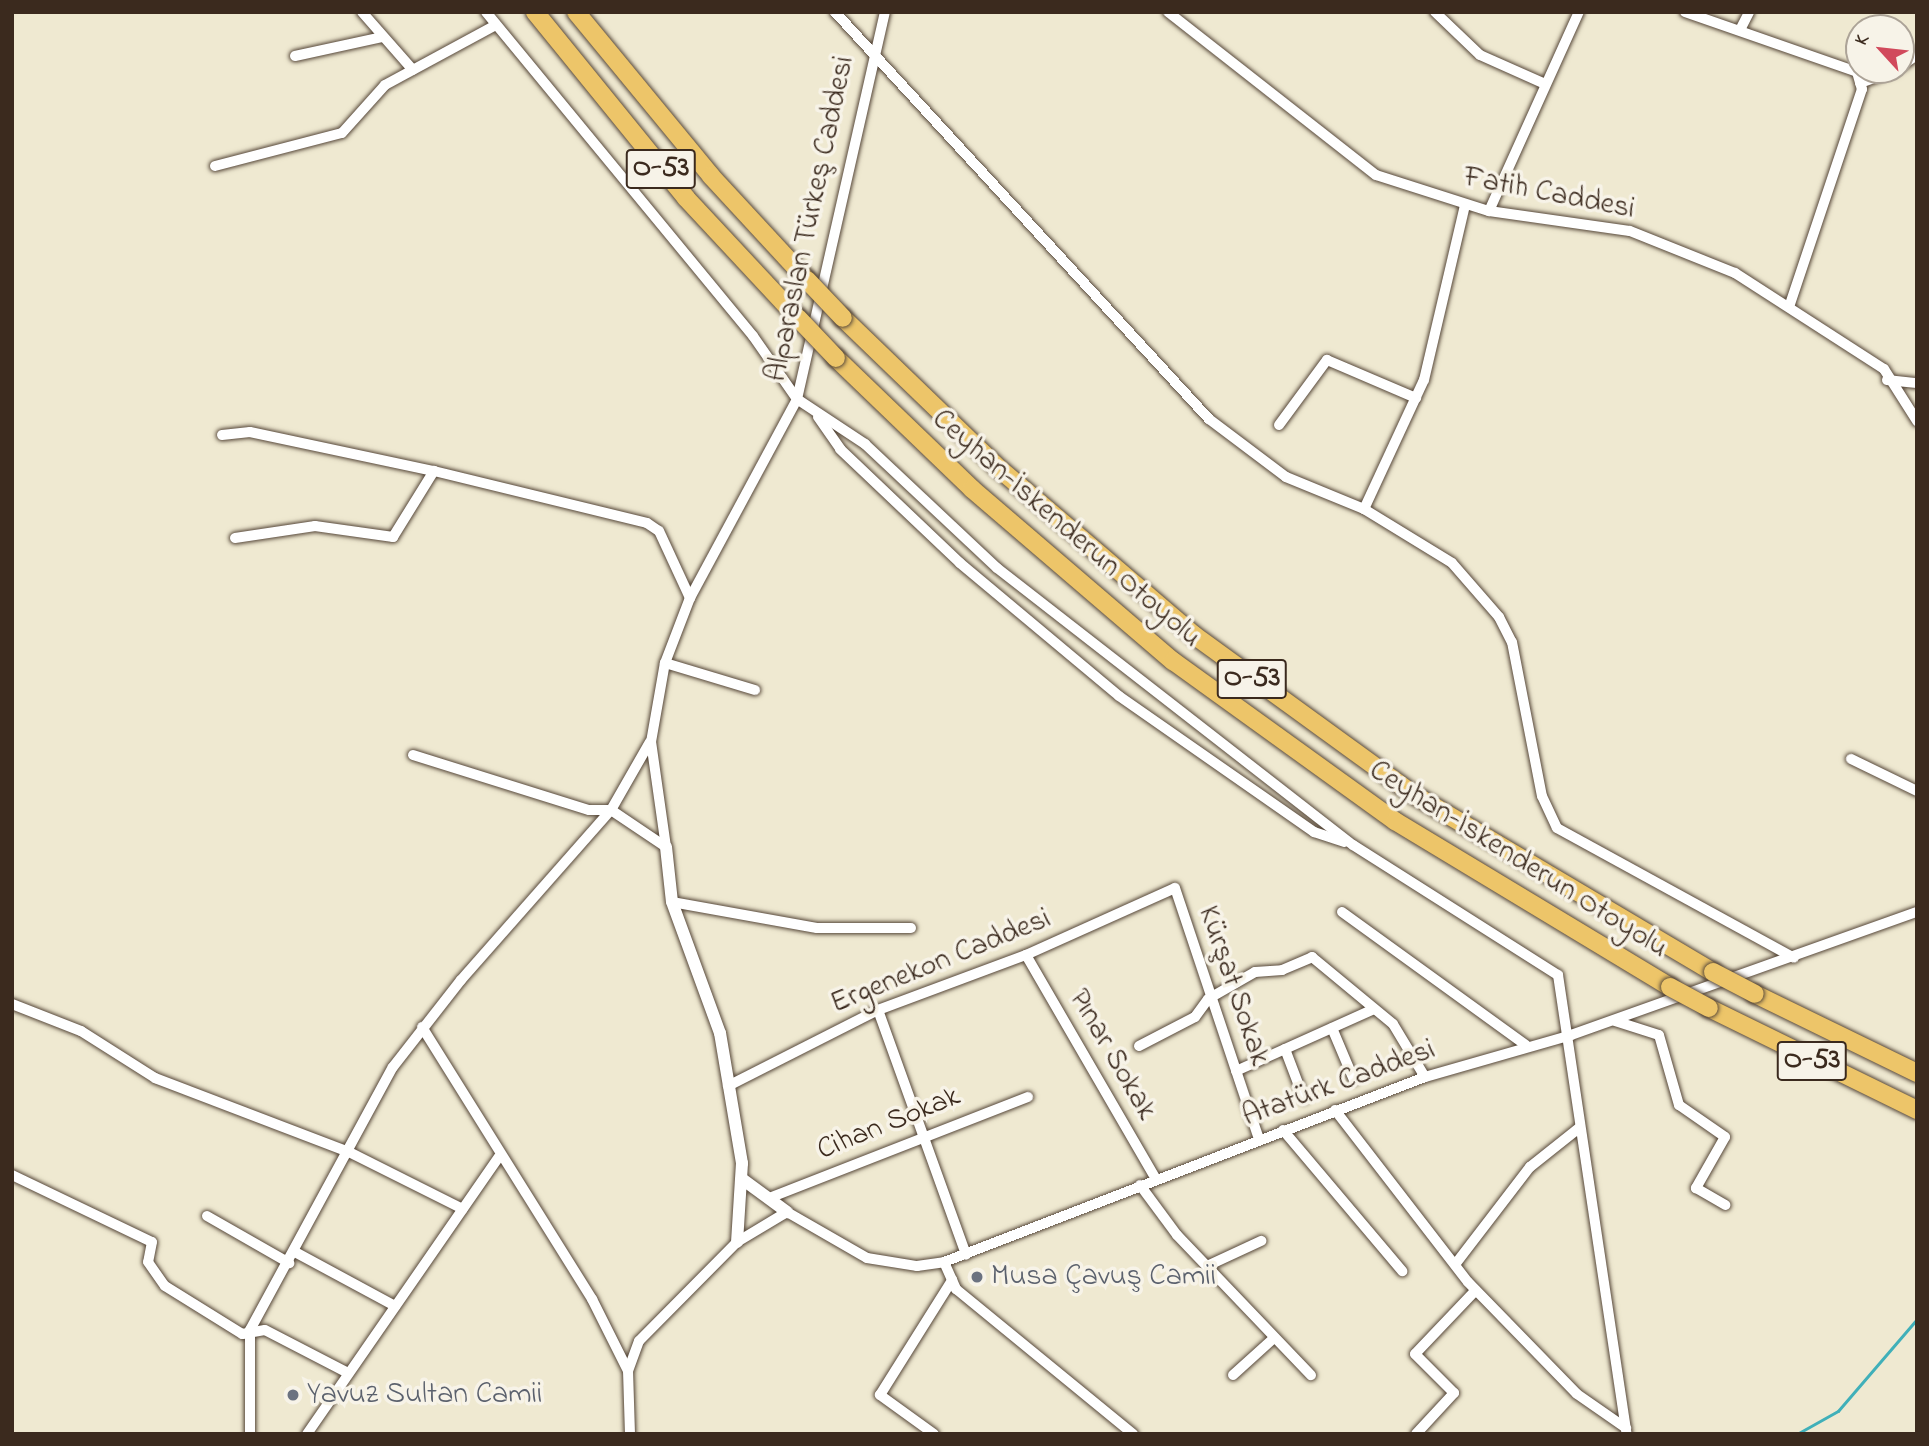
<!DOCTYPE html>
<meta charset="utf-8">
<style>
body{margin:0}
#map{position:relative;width:1929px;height:1446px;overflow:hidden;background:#efe9d1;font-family:"Indie Flower",sans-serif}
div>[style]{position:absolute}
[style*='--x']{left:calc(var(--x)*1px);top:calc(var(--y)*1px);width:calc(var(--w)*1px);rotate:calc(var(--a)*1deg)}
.stream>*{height:2.5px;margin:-1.25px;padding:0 1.25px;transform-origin:1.25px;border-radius:1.25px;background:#40b0b9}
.roads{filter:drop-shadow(0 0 2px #564739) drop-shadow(0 0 2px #564739)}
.minor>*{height:10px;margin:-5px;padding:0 5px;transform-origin:5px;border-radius:5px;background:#fff}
.tertiary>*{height:12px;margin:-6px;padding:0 6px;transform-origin:6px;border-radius:6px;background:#fff}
.motorway>*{height:18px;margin:-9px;padding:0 9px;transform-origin:9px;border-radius:9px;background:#edc569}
.bridges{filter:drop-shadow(0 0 2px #564739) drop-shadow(0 0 2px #564739)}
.motorway-bridge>*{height:18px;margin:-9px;padding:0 9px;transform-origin:9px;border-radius:9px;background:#edc569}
.dots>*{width:19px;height:19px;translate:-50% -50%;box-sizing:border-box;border:4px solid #f7f3e8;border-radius:50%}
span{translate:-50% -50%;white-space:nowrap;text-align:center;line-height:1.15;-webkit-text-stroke:7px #f7f3e8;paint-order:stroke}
.shield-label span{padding:2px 5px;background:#f7f3e8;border:2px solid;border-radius:5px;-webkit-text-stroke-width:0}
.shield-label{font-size:28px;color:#3b2a1e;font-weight:700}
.street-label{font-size:30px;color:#3b2a1e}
.worship-label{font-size:30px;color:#5b616d}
.left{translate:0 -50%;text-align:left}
.frame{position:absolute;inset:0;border:14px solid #3b2a1e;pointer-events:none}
.north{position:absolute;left:1845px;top:14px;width:70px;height:70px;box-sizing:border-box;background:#f7f3e8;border:2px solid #aca397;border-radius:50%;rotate:297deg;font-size:19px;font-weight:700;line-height:28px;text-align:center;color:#3b2a1e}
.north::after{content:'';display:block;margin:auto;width:24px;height:32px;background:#d1495b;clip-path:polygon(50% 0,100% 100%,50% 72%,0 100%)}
</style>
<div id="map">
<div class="stream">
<div style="--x:1797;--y:1434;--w:47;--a:-29.3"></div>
<div style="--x:1838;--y:1411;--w:121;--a:-49.3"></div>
</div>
<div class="roads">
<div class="minor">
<div style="--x:362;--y:12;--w:77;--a:48.7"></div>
<div style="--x:486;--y:12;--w:420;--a:50.5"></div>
<div style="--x:753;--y:336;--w:77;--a:55.1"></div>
<div style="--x:797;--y:399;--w:82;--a:33.5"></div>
<div style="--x:865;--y:444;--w:181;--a:43.2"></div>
<div style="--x:997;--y:568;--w:451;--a:37.9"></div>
<div style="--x:1353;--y:845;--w:243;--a:32.4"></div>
<div style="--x:1558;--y:975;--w:464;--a:81.5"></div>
<div style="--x:835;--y:12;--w:553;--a:47.42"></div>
<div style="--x:1209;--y:419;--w:96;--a:37"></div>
<div style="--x:1286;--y:477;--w:84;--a:22.3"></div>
<div style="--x:1364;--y:509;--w:103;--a:31.5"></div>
<div style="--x:1452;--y:563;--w:72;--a:49"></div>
<div style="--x:1499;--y:617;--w:28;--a:63"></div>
<div style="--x:1512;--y:642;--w:157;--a:79"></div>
<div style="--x:1542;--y:796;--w:35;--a:65"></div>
<div style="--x:1557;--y:828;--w:270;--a:28.7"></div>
<div style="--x:1168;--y:12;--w:264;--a:38.1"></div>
<div style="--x:1376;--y:175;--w:119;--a:17.7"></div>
<div style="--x:1489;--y:211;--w:142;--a:8.1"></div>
<div style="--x:1630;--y:231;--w:113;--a:21.8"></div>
<div style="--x:1735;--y:273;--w:177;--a:32.8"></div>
<div style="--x:1884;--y:369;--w:62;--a:57.6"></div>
<div style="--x:1435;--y:12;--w:62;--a:43.7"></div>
<div style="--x:1480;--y:55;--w:71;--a:24"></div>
<div style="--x:1685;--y:12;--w:182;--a:19.2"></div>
<div style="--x:1857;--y:72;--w:18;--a:74"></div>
<div style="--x:1862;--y:89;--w:227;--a:108.5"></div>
<div style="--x:1740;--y:30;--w:20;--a:-63"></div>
<div style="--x:295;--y:56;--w:90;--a:-12.2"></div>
<div style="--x:1901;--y:66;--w:19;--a:-35"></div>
<div style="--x:1860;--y:83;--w:38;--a:-20"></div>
<div style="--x:215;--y:166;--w:131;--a:-14.6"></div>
<div style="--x:342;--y:133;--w:64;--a:-48.1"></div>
<div style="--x:385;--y:85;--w:126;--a:-28.4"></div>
<div style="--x:1489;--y:211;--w:218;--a:-65.7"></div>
<div style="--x:1887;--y:380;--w:30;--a:6"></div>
<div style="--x:818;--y:417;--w:39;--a:55"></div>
<div style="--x:840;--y:449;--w:166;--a:43.5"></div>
<div style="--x:960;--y:563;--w:207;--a:39.9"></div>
<div style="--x:1119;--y:696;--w:238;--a:34.9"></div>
<div style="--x:1314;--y:832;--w:32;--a:18"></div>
<div style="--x:1279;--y:425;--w:81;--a:-53.6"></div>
<div style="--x:1327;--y:360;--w:97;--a:23.1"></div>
<div style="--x:222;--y:435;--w:28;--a:-6"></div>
<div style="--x:250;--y:432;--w:188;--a:12"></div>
<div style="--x:1364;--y:509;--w:142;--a:-65.1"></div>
<div style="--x:1424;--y:380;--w:180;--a:-76.8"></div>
<div style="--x:235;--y:538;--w:81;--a:-8.5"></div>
<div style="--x:315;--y:526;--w:79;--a:8"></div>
<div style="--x:393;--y:537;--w:78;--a:-58.2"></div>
<div style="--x:434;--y:471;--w:219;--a:13.7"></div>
<div style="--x:647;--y:523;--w:14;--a:34"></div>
<div style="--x:659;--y:531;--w:74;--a:65.2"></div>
<div style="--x:665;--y:663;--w:94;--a:16.7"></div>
<div style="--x:413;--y:755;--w:184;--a:17.4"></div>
<div style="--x:589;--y:810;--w:22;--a:0"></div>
<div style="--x:611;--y:810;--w:66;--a:33.9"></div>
<div style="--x:1851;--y:759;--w:73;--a:25.9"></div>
<div style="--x:666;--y:847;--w:106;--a:-98.1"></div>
<div style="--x:651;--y:742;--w:80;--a:-80"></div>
<div style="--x:665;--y:663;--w:70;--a:-69"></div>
<div style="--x:690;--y:598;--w:226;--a:-61.7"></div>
<div style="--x:797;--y:399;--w:397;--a:-77.2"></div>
<div style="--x:672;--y:902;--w:147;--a:10.2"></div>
<div style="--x:817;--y:928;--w:94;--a:0"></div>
<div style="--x:1342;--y:912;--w:227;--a:35.9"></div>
<div style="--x:1026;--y:955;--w:259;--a:59.9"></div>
<div style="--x:12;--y:1004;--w:74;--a:21.4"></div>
<div style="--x:81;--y:1031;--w:88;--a:32.4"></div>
<div style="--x:155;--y:1078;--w:208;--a:20.9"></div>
<div style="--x:349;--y:1152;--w:127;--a:26.6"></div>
<div style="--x:878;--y:1010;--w:260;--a:70.2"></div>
<div style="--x:1615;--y:1021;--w:46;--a:17.7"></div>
<div style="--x:1659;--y:1035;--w:73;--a:74.1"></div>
<div style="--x:1679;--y:1105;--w:56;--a:34.8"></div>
<div style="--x:1725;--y:1137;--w:59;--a:119.6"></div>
<div style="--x:1696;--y:1188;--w:34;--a:30"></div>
<div style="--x:422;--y:1027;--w:321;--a:58"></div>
<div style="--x:592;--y:1299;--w:80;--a:63.4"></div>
<div style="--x:1332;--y:1028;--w:56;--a:67.1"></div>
<div style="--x:1139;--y:1046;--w:63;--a:-27.4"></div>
<div style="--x:1195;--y:1017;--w:22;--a:-54"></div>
<div style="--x:1208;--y:999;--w:54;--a:-29.9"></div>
<div style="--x:1255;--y:972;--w:27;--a:-4"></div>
<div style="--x:1282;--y:970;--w:33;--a:-23"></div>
<div style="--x:1312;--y:957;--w:105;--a:39.6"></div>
<div style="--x:1393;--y:1024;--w:62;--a:58.9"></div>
<div style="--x:1285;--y:1049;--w:53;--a:69.2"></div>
<div style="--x:1236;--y:1071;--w:151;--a:-24.2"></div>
<div style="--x:728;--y:1086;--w:168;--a:-26.9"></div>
<div style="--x:878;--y:1010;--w:158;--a:-20.4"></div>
<div style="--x:1026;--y:955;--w:163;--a:-24.2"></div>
<div style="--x:1175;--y:888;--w:265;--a:71.5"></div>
<div style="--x:1335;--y:1110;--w:217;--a:52.3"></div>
<div style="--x:1468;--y:1282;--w:156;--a:45.8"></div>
<div style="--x:1577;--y:1394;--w:60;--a:34.8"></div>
<div style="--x:1283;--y:1130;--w:185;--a:49.8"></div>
<div style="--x:12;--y:1175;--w:155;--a:25.6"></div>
<div style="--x:152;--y:1242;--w:20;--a:101"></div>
<div style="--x:148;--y:1262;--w:29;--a:55"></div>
<div style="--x:165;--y:1286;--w:91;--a:31.9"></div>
<div style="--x:242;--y:1334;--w:23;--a:-10"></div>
<div style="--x:265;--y:1330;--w:93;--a:27.4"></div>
<div style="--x:1140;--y:1185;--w:62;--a:53.5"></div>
<div style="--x:1177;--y:1235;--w:194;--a:46.3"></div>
<div style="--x:769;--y:1198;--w:278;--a:-21.3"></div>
<div style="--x:207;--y:1216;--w:95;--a:29.8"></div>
<div style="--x:295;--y:1252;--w:114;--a:28.4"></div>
<div style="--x:944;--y:1262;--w:30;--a:66"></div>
<div style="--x:956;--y:1289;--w:229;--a:39.3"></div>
<div style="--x:1457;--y:1262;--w:120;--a:-52.5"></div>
<div style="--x:1530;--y:1167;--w:63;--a:-38.5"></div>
<div style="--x:1207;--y:1266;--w:60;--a:-24.8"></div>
<div style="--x:1233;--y:1375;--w:55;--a:-42.1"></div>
<div style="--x:250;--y:1434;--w:104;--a:-90"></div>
<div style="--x:250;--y:1330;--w:299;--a:-61.5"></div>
<div style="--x:393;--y:1067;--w:110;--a:-52"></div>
<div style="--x:461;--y:980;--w:227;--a:-48.6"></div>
<div style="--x:611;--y:810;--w:78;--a:-60.2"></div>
<div style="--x:307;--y:1434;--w:337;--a:-55.3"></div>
<div style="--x:630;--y:1434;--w:63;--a:-91.8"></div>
<div style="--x:628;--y:1371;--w:32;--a:-70"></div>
<div style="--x:639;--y:1341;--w:139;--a:-45.3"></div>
<div style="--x:737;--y:1242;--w:58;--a:-31"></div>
<div style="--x:787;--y:1212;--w:92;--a:29.9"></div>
<div style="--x:867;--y:1258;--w:51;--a:9.1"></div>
<div style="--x:917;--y:1266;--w:27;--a:-8"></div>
<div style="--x:944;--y:1262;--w:515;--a:-21.04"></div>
<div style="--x:1425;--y:1077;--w:152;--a:-16"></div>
<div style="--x:1571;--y:1035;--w:367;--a:-19.6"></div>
<div style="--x:934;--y:1434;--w:67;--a:-144.2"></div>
<div style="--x:880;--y:1395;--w:136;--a:-57.9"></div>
<div style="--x:1416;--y:1434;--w:56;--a:-47.2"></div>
<div style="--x:1454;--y:1393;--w:55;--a:-135"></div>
<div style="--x:1415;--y:1354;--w:88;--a:-46.4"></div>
</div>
<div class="tertiary">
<div style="--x:666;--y:847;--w:55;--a:83.8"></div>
<div style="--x:672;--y:902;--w:140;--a:69.9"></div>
<div style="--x:720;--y:1033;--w:132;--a:80.4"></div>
<div style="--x:742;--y:1163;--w:79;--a:93.6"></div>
<div style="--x:742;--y:1179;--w:56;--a:36.3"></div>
</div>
<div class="motorway">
<div style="--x:535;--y:12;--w:240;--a:50.9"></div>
<div style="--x:686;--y:198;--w:164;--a:47"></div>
<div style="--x:576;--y:12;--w:212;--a:50.5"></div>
<div style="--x:711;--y:176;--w:142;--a:47.3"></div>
<div style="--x:843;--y:318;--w:211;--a:44"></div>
<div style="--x:995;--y:465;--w:262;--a:40.5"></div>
<div style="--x:1194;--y:635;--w:271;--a:36"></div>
<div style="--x:1413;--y:794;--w:349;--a:30.7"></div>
<div style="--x:836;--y:358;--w:189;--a:43.9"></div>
<div style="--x:972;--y:489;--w:265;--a:40.6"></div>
<div style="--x:1173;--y:661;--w:274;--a:35.8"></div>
<div style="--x:1395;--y:821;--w:321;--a:31.1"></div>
<div style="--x:1755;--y:994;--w:180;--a:26"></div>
<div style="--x:1709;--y:1008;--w:232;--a:26.1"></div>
</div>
</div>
<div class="bridges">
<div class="motorway-bridge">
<div style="--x:807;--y:280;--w:52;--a:46.5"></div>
<div style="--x:798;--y:318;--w:55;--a:46.5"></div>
<div style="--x:1713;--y:972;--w:47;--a:27.6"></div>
<div style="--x:1670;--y:987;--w:44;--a:28.3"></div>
</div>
</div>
<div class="dots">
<div style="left:977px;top:1277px;background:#6b7280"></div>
<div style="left:293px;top:1395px;background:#6b7280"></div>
</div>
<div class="shield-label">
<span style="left:661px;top:169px">O-53</span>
<span style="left:1252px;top:679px">O-53</span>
<span style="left:1812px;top:1061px">O-53</span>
</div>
<div class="street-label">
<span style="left:1549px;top:194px;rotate:11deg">Fatih Caddesi</span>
<span style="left:811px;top:219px;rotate:-78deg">Alparaslan Türkeş Caddesi</span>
<span style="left:1066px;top:529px;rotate:41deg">Ceyhan-İskenderun Otoyolu</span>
<span style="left:1518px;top:860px;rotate:32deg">Ceyhan-İskenderun Otoyolu</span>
<span style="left:941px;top:962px;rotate:-22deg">Ergenekon Caddesi</span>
<span style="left:1233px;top:986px;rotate:71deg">Kürşat Sokak</span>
<span style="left:1112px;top:1055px;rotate:60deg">Pınar Sokak</span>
<span style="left:1339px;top:1084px;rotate:-20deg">Atatürk Caddesi</span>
<span style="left:889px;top:1124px;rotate:-22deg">Cihan Sokak</span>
</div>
<div class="worship-label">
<span class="left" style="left:991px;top:1277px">Musa Çavuş Camii</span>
<span class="left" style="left:307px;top:1395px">Yavuz Sultan Camii</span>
</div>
<div class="frame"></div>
<div class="north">K</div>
</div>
